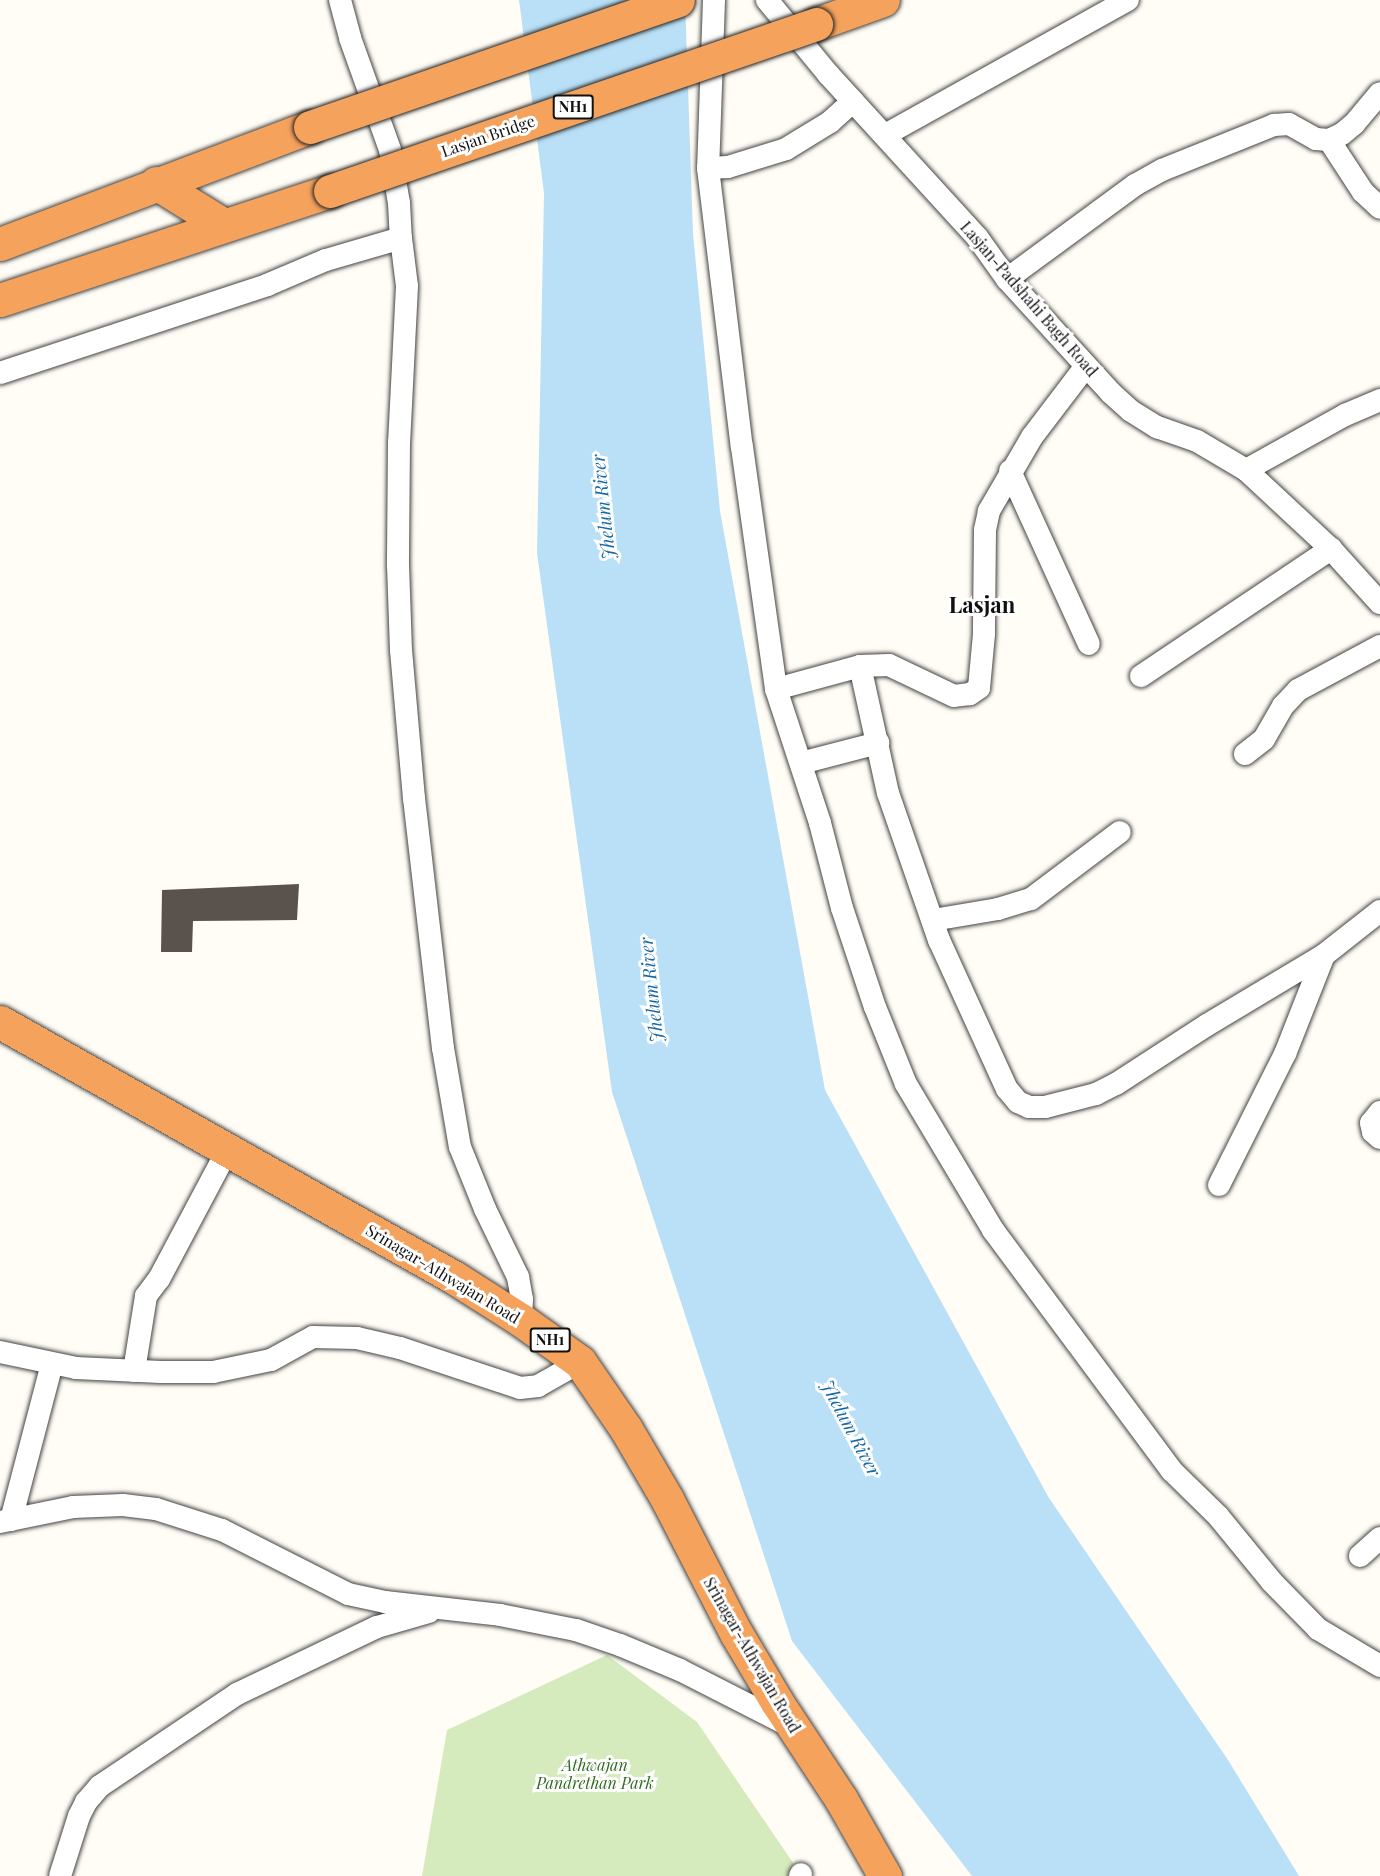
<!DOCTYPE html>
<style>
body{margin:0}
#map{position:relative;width:1380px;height:1876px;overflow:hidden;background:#fffdf5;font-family:"Playfair Display",serif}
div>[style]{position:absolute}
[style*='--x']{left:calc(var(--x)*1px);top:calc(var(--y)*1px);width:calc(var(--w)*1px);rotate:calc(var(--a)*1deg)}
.green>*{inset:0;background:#d5ebbd}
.water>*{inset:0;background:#b9e0f7}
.building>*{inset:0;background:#5a524d}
.roads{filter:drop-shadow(0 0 2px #444) drop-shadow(0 0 2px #444)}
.minor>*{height:22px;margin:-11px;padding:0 11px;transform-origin:11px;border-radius:11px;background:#fff}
.highway>*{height:33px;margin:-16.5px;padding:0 16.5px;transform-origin:16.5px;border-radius:16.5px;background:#f5a25d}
.bridges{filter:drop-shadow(0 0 2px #222) drop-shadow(0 0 2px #222)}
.highway-bridge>*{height:33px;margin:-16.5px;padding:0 16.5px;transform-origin:16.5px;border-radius:16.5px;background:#f5a25d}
span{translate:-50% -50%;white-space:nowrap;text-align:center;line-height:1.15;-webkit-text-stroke:6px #fff;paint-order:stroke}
.shield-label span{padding:2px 4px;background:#fff;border:2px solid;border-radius:4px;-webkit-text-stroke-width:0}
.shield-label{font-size:15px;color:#111;font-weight:700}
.street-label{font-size:16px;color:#111}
.park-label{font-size:16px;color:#2f6b1f;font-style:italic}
.water-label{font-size:18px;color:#1768a6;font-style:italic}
.district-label{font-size:22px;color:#111;font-weight:700}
</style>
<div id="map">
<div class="green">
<div style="clip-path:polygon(607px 1655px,697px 1722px,802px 1876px,422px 1876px,447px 1730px)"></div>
</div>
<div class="water">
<div style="clip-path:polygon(519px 0,685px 0,693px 234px,720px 511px,825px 1090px,1049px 1498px,1228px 1760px,1299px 1876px,972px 1876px,792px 1641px,612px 1092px,537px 553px,544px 193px)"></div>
</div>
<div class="building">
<div style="clip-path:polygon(299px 884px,297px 920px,193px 921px,192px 952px,161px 952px,162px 890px)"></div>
</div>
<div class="roads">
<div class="minor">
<div style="--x:340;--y:0;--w:39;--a:75"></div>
<div style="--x:350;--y:38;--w:119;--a:70.3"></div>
<div style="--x:390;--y:150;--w:54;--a:80.4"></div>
<div style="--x:399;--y:203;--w:35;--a:87"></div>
<div style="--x:714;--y:0;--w:168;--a:92"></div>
<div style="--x:708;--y:168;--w:281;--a:83.1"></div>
<div style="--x:742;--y:447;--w:244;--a:82"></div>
<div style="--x:776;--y:689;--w:141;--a:71.8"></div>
<div style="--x:820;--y:823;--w:88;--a:75.5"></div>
<div style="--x:842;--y:908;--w:104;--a:71.6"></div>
<div style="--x:875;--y:1007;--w:83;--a:68.1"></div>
<div style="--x:906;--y:1084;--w:170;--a:59.2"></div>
<div style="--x:993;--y:1230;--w:299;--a:53.4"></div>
<div style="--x:1171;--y:1470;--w:66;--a:44.4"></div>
<div style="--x:1218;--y:1516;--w:85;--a:50.7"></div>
<div style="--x:1272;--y:1582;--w:66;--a:45.6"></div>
<div style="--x:1318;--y:1629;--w:72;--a:30.8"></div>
<div style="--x:767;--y:0;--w:96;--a:50.5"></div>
<div style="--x:828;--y:74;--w:221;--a:47.6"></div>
<div style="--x:977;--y:237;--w:52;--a:54.5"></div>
<div style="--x:1007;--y:279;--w:154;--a:47.6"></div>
<div style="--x:1111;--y:393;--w:27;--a:42"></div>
<div style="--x:1131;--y:411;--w:31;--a:32"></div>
<div style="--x:1157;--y:427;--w:42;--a:19.3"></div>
<div style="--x:1197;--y:441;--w:57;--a:30.6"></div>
<div style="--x:1246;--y:470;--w:116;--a:42.9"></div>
<div style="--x:1331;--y:549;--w:73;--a:47.8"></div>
<div style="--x:885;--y:135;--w:278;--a:-29.1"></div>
<div style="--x:1329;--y:140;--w:62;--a:56.8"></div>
<div style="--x:1363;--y:192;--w:23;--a:43"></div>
<div style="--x:708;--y:168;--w:20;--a:-3"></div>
<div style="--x:728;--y:167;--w:61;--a:-17.2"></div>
<div style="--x:786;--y:149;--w:52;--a:-31.5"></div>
<div style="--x:830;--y:122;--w:31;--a:-42"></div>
<div style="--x:1007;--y:279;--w:159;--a:-36.3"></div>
<div style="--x:1135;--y:185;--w:31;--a:-29"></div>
<div style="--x:1162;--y:170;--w:121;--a:-21.9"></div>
<div style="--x:1274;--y:125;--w:15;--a:-4"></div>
<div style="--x:1289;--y:124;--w:31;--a:29"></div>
<div style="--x:1316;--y:139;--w:13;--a:4"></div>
<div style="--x:1329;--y:140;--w:14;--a:-25"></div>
<div style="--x:1342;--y:134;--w:16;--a:-40"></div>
<div style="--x:1354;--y:124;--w:40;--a:-50"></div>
<div style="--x:1086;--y:366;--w:89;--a:127.3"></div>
<div style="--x:1032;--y:437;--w:86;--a:120.2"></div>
<div style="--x:989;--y:511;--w:19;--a:102"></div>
<div style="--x:985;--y:530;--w:104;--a:90.6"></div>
<div style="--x:984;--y:634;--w:54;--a:95.3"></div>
<div style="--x:979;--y:688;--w:11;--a:146"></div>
<div style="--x:970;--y:694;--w:16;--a:173"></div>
<div style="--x:954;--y:696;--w:72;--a:-154.5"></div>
<div style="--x:889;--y:665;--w:29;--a:178"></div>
<div style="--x:860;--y:666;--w:130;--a:77.6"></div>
<div style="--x:888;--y:793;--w:156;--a:70.9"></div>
<div style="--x:939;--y:940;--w:164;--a:65.5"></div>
<div style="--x:1007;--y:1089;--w:17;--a:50"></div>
<div style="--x:1018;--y:1102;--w:12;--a:24"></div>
<div style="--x:1029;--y:1107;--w:16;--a:0"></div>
<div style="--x:1045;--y:1107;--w:53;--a:-14.3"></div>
<div style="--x:1096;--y:1094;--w:22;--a:-27"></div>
<div style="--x:1116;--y:1084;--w:108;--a:-33"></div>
<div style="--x:1207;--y:1025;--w:136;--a:-30.9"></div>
<div style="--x:0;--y:373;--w:281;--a:-18.2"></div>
<div style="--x:267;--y:285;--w:64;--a:-23"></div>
<div style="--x:326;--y:260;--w:78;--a:-16.3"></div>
<div style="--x:401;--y:238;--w:48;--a:82.9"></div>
<div style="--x:407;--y:286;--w:156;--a:92.9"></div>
<div style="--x:399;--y:442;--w:123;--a:90.5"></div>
<div style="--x:398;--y:565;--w:85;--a:88"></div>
<div style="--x:401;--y:650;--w:149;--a:85"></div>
<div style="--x:414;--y:798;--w:252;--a:83.4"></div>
<div style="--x:443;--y:1048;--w:100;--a:80.3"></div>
<div style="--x:460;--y:1147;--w:67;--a:68"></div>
<div style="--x:485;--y:1209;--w:76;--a:64.1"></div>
<div style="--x:518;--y:1277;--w:22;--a:80"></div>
<div style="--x:522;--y:1299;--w:21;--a:93"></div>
<div style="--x:1246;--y:470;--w:113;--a:-29.1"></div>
<div style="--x:1345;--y:415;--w:38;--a:-23"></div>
<div style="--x:1010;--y:471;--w:190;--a:65.5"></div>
<div style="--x:1141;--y:676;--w:229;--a:-33.8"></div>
<div style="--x:776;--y:689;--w:87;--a:-15.3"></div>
<div style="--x:1245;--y:754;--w:24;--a:-38"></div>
<div style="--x:1264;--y:739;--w:38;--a:-60"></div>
<div style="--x:1283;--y:706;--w:22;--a:-47"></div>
<div style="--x:1298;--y:690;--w:93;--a:-28.2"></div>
<div style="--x:801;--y:763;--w:80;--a:-14.6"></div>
<div style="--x:933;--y:920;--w:66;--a:-9.6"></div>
<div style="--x:998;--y:909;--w:34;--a:-17"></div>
<div style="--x:1031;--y:899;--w:111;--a:-37"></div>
<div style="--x:1380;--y:1112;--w:14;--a:129"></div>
<div style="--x:1371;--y:1123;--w:9;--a:77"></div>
<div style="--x:1373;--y:1132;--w:9;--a:41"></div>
<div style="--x:1219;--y:1185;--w:147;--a:-63.3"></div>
<div style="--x:1285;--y:1054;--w:106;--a:-68.5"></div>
<div style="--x:1324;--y:955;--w:71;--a:-38.2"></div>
<div style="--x:0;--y:1352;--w:78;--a:11.9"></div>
<div style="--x:76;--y:1368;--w:85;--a:2.7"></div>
<div style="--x:161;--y:1372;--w:52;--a:0"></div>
<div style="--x:213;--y:1372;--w:59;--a:-11.7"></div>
<div style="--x:271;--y:1360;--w:48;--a:-28.7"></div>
<div style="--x:313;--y:1337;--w:44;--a:1.3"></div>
<div style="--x:357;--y:1338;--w:44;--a:13.1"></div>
<div style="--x:400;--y:1348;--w:126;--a:18.4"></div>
<div style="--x:520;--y:1388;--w:18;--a:-6"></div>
<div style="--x:538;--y:1386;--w:48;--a:-29.7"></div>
<div style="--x:134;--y:1371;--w:76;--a:-80.9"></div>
<div style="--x:146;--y:1296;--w:21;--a:-53"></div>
<div style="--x:159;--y:1279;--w:147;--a:-62"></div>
<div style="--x:11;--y:1520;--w:161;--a:-75.3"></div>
<div style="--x:0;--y:1522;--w:75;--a:-11.6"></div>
<div style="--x:73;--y:1507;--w:50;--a:-2.3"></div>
<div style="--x:123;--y:1505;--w:33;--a:7"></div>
<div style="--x:156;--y:1509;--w:69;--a:17.7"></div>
<div style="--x:222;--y:1530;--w:141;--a:26.9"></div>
<div style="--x:348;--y:1594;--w:38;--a:12"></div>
<div style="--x:385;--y:1602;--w:116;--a:6.4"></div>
<div style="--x:500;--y:1615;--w:77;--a:11.2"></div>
<div style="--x:576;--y:1630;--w:46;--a:18.8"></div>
<div style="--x:620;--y:1645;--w:65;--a:22.6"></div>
<div style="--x:680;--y:1670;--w:126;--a:27"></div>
<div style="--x:1360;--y:1556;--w:27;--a:-42"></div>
<div style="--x:60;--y:1876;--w:63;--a:-72.4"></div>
<div style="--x:79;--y:1816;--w:16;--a:-63"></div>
<div style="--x:86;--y:1802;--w:21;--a:-49"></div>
<div style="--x:100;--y:1786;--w:165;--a:-33.9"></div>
<div style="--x:237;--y:1694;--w:155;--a:-25.6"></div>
<div style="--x:377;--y:1627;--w:54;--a:-16.1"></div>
<div style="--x:800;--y:1876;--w:2;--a:-63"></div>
</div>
<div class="highway">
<div style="--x:816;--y:24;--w:71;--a:-19.7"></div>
<div style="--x:156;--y:183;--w:78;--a:31.8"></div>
<div style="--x:0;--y:244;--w:331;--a:-20.7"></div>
<div style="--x:0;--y:300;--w:348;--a:-18.3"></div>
<div style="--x:0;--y:1022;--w:522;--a:29.36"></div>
<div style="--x:455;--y:1278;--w:78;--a:32.5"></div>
<div style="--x:521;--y:1320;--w:72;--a:35.4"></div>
<div style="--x:580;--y:1362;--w:81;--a:55.5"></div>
<div style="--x:626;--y:1429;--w:81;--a:59.6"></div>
<div style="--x:667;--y:1499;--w:151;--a:62.8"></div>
<div style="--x:736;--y:1633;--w:80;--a:59.3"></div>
<div style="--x:777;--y:1702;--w:116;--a:56.6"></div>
<div style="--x:841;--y:1799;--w:89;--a:60.3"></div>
</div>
</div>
<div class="bridges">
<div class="highway-bridge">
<div style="--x:310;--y:127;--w:389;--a:-19"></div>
<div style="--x:330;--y:191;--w:514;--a:-18.96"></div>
</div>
</div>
<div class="shield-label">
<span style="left:573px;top:107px">NH1</span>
<span style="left:550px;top:1340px">NH1</span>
</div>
<div class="street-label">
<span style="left:488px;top:136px;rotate:-19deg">Lasjan Bridge</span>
<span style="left:1029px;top:299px;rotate:49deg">Lasjan-Padshahi Bagh Road</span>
<span style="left:443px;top:1274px;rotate:31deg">Srinagar-Athwajan Road</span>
<span style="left:752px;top:1655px;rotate:60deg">Srinagar-Athwajan Road</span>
</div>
<div class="park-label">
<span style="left:595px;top:1774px">Athwajan<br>Pandrethan Park</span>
</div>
<div class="water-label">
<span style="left:603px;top:507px;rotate:-96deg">Jhelum River</span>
<span style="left:651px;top:990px;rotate:-96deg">Jhelum River</span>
<span style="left:851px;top:1428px;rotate:62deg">Jhelum River</span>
</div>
<div class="district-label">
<span style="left:982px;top:605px">Lasjan</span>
</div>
</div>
